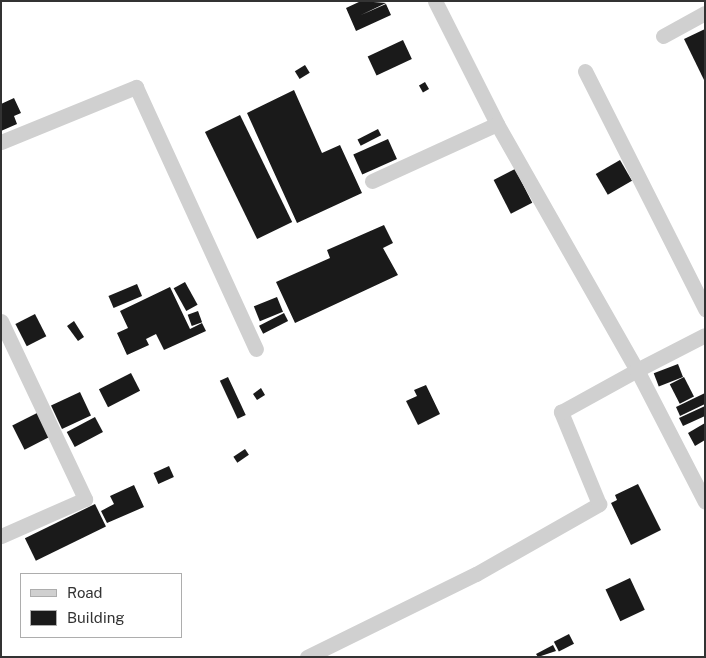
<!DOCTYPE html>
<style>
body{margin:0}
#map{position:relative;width:706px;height:658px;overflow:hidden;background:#fff;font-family:"Public Sans",sans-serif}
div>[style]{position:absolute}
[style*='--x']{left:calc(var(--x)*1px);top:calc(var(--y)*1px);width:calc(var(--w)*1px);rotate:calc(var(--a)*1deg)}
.building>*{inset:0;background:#1a1a1a;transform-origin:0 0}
.minor>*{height:15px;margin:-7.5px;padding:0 7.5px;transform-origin:7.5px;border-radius:7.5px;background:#d0d0d0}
span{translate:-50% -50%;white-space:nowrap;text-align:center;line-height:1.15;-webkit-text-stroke:5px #fff;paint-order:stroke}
.frame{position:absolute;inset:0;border:2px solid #333;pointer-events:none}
.legend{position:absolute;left:20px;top:573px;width:162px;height:65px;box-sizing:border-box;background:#fff;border:1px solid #adadad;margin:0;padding:6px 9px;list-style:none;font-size:15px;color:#333}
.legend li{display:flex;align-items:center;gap:10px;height:25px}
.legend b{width:25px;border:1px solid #adadad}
</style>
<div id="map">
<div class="building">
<div style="clip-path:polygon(361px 1px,386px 3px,361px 15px,386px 4px,391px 15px,356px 31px,346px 8px)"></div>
<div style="clip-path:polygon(705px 29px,705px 82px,684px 39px)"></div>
<div style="left:403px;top:40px;width:21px;height:39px;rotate:65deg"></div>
<div style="left:305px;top:65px;width:9px;height:12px;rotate:58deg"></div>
<div style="left:425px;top:82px;width:8px;height:7px;rotate:60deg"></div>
<div style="clip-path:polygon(294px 90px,322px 153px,340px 145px,362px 193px,297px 223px,247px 113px)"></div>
<div style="clip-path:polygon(14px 98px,21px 113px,14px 116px,17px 124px,1px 131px,1px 104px)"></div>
<div style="left:240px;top:115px;width:119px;height:39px;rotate:64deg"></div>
<div style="left:378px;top:129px;width:7px;height:23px;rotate:63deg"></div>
<div style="left:388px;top:139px;width:22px;height:38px;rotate:66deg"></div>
<div style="left:620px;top:160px;width:24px;height:28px;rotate:60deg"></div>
<div style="left:515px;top:169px;width:38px;height:24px;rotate:63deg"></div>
<div style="clip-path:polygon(384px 225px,393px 243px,383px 248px,398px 275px,295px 323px,276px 282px,330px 258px,327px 250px)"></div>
<div style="left:185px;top:282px;width:26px;height:13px;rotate:61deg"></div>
<div style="left:137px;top:284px;width:13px;height:31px;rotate:67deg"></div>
<div style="clip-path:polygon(170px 287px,190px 329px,202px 323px,206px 331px,164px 350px,156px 334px,146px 339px,149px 345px,127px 355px,117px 333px,128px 328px,120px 311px)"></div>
<div style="left:277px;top:297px;width:16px;height:25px;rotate:68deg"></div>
<div style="left:198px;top:311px;width:12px;height:11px;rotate:70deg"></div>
<div style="left:284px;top:313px;width:9px;height:28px;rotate:63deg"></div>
<div style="left:35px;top:314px;width:25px;height:22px;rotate:63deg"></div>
<div style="clip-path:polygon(74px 321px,84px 337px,78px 341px,67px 326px)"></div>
<div style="left:678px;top:364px;width:14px;height:26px;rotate:69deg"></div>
<div style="left:131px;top:373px;width:20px;height:36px;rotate:63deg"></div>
<div style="left:228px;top:377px;width:42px;height:9px;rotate:65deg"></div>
<div style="left:684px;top:377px;width:22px;height:16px;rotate:63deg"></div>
<div style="clip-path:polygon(426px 385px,440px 414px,418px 425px,406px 401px,417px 396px,414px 390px)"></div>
<div style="clip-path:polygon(261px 388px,265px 395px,257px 400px,253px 394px)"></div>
<div style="left:80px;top:392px;width:26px;height:32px;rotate:65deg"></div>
<div style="clip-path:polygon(705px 393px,705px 404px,680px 416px,676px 407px)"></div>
<div style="clip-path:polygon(705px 406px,705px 416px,683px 426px,679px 418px)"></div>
<div style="left:39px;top:412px;width:27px;height:30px;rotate:63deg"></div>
<div style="left:95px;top:417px;width:17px;height:32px;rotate:62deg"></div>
<div style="clip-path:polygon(705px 423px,705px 440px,695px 446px,688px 433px)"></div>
<div style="left:245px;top:449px;width:7px;height:14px;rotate:56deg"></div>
<div style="left:169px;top:466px;width:12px;height:17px;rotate:66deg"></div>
<div style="clip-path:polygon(638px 484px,661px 530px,631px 545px,611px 503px,617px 500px,615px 495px)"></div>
<div style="clip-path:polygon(134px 485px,144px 507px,107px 523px,101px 511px,114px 504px,110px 496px)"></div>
<div style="left:95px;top:504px;width:25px;height:78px;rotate:64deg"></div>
<div style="left:630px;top:578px;width:35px;height:27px;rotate:65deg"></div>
<div style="left:569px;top:634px;width:11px;height:17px;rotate:63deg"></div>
<div style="clip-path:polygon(553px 645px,556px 651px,538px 657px,536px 654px)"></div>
</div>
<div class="minor">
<div style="--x:435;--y:1;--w:138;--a:63.2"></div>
<div style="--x:663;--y:36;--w:48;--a:-28.7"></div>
<div style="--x:585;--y:71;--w:267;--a:63.2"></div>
<div style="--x:1;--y:142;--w:146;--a:-22.2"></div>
<div style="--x:136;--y:87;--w:288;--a:65.4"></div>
<div style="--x:372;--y:181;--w:137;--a:-24.5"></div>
<div style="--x:497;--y:124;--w:283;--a:60.4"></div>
<div style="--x:637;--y:370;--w:76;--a:-27.2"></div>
<div style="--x:1;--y:321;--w:197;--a:64.7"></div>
<div style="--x:85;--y:499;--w:92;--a:156.2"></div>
<div style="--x:307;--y:657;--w:188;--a:-26.2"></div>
<div style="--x:476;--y:574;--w:142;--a:-29.6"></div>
<div style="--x:599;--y:504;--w:100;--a:-112.4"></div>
<div style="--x:561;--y:412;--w:87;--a:-28.9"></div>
<div style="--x:637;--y:370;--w:148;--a:62.7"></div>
</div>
<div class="frame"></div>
<ul class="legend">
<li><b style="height:6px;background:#d0d0d0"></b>Road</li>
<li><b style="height:14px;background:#1a1a1a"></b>Building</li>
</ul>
</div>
